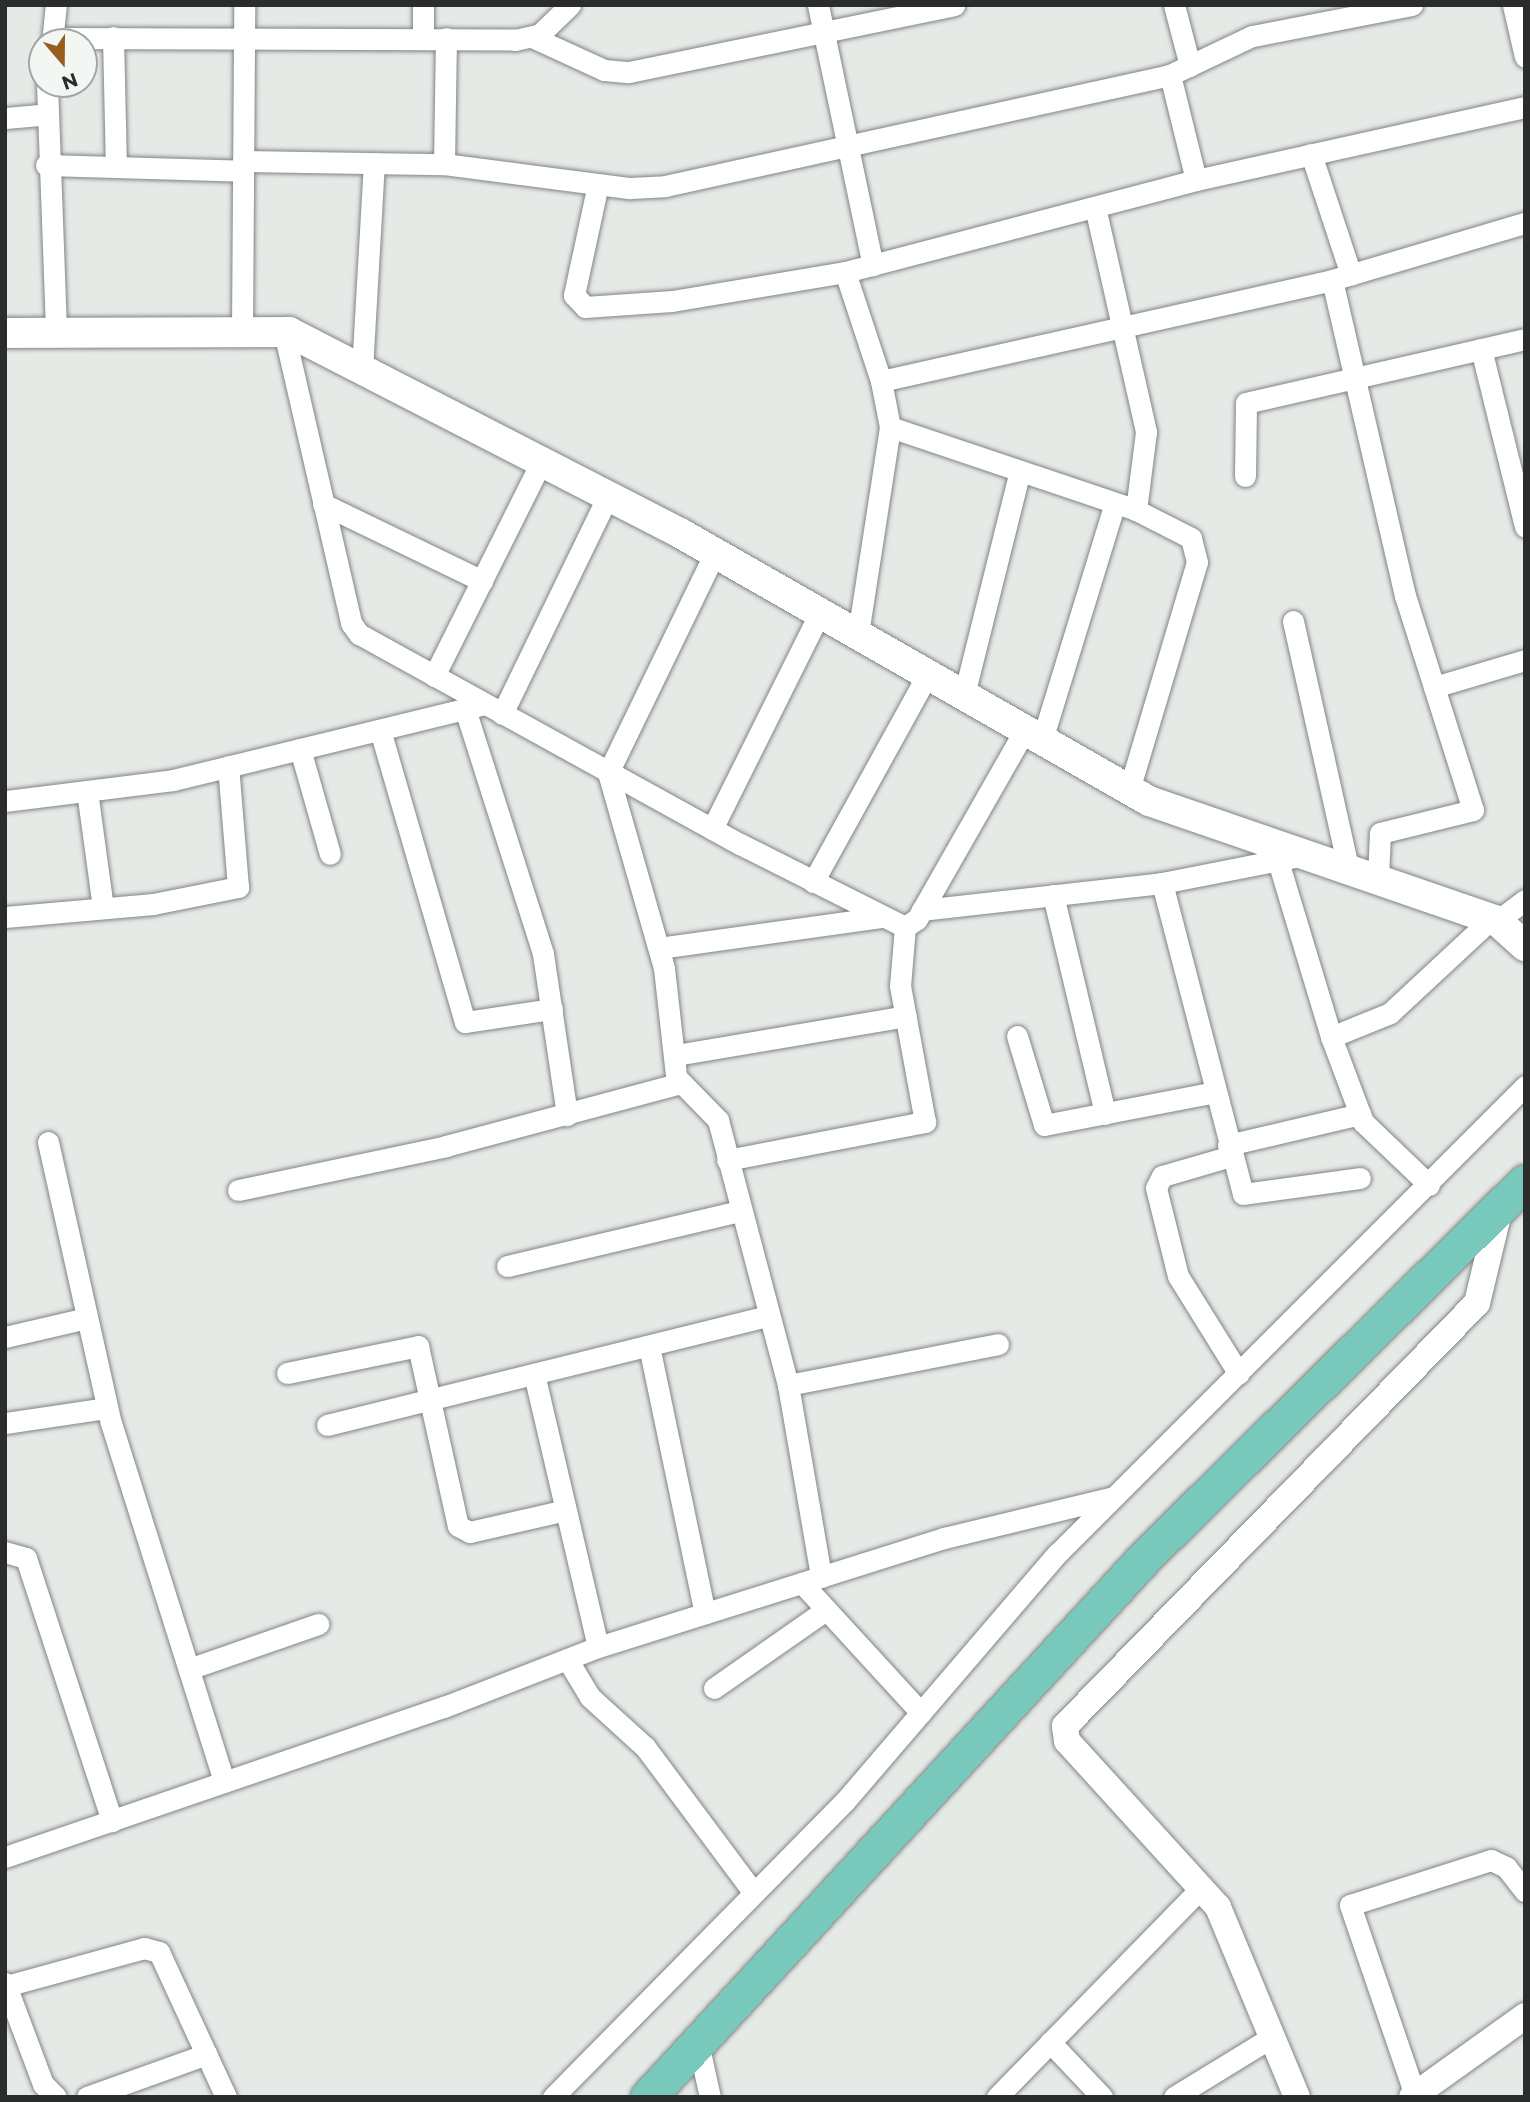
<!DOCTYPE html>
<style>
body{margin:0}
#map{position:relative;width:1530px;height:2102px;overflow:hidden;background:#e5eae7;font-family:Montserrat,sans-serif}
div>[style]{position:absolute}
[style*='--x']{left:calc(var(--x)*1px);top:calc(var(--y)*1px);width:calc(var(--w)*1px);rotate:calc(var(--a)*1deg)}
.roads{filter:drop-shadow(0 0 2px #808583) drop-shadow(0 0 2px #808583)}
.minor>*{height:21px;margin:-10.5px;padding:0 10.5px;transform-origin:10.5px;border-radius:10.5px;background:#fff}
.tertiary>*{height:26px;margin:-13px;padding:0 13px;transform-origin:13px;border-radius:13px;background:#fff}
.secondary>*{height:30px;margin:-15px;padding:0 15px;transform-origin:15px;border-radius:15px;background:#fff}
.trunk>*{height:35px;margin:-17.5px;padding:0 17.5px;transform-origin:17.5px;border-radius:17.5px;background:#78c8bc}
span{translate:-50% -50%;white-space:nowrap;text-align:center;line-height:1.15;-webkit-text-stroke:7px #f2f7f4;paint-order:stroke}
.frame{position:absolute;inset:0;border:7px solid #2b2d2c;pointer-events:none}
.north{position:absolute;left:28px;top:28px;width:70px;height:70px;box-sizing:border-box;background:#f2f7f4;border:2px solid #a2a6a4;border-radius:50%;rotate:160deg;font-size:19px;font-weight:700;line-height:28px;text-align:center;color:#2b2d2c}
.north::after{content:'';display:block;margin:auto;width:24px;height:32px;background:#995c1f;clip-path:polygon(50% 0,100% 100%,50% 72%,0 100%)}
</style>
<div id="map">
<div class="roads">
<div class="minor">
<div style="--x:423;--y:5;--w:33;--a:90"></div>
<div style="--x:818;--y:5;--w:266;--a:78.1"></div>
<div style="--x:1174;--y:5;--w:63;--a:75.3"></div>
<div style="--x:1412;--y:5;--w:163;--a:169"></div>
<div style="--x:1252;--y:36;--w:91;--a:154.6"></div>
<div style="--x:1170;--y:75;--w:108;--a:76.1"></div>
<div style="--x:1196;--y:180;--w:337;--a:-12.5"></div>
<div style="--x:1513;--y:5;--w:53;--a:77"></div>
<div style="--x:113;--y:37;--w:130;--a:88.7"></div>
<div style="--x:532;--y:37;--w:79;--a:24.6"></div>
<div style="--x:604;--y:70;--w:25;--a:5"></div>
<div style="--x:629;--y:72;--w:332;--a:-11.6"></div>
<div style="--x:52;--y:38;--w:463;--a:0.2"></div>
<div style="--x:515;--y:40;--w:26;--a:-13"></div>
<div style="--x:540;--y:34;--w:42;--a:-44"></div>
<div style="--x:52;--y:42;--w:37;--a:-84"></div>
<div style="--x:47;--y:84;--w:249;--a:87.9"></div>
<div style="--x:5;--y:118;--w:38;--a:-5"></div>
<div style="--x:1311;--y:154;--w:127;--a:71.7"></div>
<div style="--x:243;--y:161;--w:201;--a:0.9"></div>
<div style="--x:444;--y:164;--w:188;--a:7.4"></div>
<div style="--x:630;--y:188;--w:35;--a:-3"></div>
<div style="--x:665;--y:186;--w:517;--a:-12.4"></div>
<div style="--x:444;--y:164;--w:126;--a:-89.1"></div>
<div style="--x:46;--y:165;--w:197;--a:1.7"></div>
<div style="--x:1196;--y:180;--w:363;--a:165.3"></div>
<div style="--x:845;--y:272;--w:115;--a:71.7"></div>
<div style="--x:881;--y:381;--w:462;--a:-12.6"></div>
<div style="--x:598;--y:184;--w:114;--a:102.2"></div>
<div style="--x:574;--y:295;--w:16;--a:47"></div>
<div style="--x:585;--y:307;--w:87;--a:-3.9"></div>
<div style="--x:672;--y:301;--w:175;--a:-9.5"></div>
<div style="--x:1095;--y:207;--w:231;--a:77.2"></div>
<div style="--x:1146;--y:432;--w:79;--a:97.3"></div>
<div style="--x:242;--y:332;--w:327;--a:-89.6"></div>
<div style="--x:284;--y:332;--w:299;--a:77"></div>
<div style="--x:351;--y:623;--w:14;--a:54"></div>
<div style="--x:359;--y:634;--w:435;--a:28.9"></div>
<div style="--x:740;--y:844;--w:185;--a:26.7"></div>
<div style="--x:905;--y:927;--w:14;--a:-34"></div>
<div style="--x:917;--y:919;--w:218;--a:-60.3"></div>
<div style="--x:1481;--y:349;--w:183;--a:76.1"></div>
<div style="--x:362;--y:370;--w:207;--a:-86.7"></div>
<div style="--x:890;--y:427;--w:260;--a:18.6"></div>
<div style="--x:1136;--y:510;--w:62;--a:27"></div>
<div style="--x:1191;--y:538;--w:25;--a:76"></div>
<div style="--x:1197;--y:562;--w:238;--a:106.6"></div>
<div style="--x:1245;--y:476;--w:73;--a:-89.2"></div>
<div style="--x:1246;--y:403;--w:286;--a:-12.9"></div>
<div style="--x:323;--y:504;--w:177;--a:25.8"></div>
<div style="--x:1293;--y:621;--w:252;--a:77.4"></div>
<div style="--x:858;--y:634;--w:209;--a:-81.2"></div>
<div style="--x:890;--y:427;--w:47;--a:-101.1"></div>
<div style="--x:434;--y:676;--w:239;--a:-63.4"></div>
<div style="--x:1434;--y:687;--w:95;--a:-16.5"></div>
<div style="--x:964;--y:695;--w:231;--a:-76"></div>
<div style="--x:465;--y:709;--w:257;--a:72.3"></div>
<div style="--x:543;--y:954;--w:163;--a:81.5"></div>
<div style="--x:502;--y:714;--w:242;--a:-64.1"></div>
<div style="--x:380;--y:730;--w:304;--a:73.8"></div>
<div style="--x:465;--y:1022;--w:88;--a:-8.5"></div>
<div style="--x:1042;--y:740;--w:248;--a:-72.9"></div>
<div style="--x:300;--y:749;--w:109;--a:74.1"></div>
<div style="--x:87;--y:791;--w:118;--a:82.2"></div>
<div style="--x:5;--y:801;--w:169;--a:-7.1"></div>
<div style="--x:173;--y:780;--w:320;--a:-13.7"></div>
<div style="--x:712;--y:829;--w:242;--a:-63.5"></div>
<div style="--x:1278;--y:861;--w:184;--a:73.2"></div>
<div style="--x:1378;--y:877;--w:44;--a:-87.4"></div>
<div style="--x:1380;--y:833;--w:96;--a:-13.9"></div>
<div style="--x:1473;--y:810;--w:225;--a:-107.6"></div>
<div style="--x:1405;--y:596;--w:324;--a:-103"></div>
<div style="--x:1332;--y:280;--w:201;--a:-16.5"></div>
<div style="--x:813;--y:882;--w:238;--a:-61.1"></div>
<div style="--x:1162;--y:883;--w:321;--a:75.4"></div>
<div style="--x:1243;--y:1194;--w:118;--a:-7.8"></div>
<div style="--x:1053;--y:895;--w:225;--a:76.6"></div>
<div style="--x:922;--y:910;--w:242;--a:-6.4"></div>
<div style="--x:1162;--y:883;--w:146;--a:-11.1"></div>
<div style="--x:5;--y:917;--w:149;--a:-5"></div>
<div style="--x:153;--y:904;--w:87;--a:-11.3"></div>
<div style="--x:238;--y:887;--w:121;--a:-94.7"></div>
<div style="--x:1497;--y:921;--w:35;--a:-37"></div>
<div style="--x:659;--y:948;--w:224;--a:-7.9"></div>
<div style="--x:1017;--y:1036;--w:93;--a:73.1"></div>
<div style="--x:1044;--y:1125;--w:174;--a:-10.9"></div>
<div style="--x:676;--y:1055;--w:233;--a:-9.6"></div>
<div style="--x:679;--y:1080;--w:56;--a:45.7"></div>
<div style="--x:718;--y:1120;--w:274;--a:75.2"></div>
<div style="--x:788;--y:1385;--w:195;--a:80.2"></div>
<div style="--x:48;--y:1142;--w:288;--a:77.4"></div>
<div style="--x:111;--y:1423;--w:376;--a:72.5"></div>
<div style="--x:1228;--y:1145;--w:136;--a:-13.2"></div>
<div style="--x:1231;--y:1156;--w:72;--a:163.8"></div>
<div style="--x:1162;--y:1176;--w:13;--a:117"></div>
<div style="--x:1156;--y:1188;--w:91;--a:76"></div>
<div style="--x:1178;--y:1276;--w:115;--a:58.1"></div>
<div style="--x:727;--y:1160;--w:202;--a:-10.9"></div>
<div style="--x:925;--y:1122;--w:138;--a:-100.4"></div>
<div style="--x:900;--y:986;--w:59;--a:-85.2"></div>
<div style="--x:1429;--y:1185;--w:91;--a:-136.3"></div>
<div style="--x:1363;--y:1122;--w:91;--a:-110.6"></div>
<div style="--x:1331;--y:1037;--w:64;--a:-22.1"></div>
<div style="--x:1390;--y:1013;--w:138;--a:-42.9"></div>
<div style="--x:238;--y:1190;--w:213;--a:-11.9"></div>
<div style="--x:446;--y:1146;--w:239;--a:-15"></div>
<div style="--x:677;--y:1084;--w:117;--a:-96.4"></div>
<div style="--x:664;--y:968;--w:203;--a:-106"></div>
<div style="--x:608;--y:773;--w:245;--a:-64.1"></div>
<div style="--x:507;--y:1266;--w:238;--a:-13.3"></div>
<div style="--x:5;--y:1337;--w:84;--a:-13"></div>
<div style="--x:649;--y:1346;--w:273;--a:78.2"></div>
<div style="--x:287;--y:1373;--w:134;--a:-11.6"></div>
<div style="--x:418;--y:1346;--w:184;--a:77.5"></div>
<div style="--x:458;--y:1526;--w:13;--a:27"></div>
<div style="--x:470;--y:1532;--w:98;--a:-12.9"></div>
<div style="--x:534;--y:1374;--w:280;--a:76.8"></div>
<div style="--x:788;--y:1385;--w:214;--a:-11"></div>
<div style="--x:5;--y:1423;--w:103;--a:-8.4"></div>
<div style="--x:327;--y:1425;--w:453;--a:-13.9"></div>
<div style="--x:5;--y:1552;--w:22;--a:16"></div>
<div style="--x:26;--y:1558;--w:277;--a:71.9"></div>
<div style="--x:802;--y:1583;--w:176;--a:47.5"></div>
<div style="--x:567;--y:1659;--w:44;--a:58.8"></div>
<div style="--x:590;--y:1697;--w:74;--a:42.3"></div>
<div style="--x:645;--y:1747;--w:182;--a:53.3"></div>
<div style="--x:189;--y:1669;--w:137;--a:-19.2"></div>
<div style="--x:714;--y:1688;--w:136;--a:-34.9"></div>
<div style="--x:5;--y:1857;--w:464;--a:-18.9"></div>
<div style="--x:444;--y:1707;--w:165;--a:-21.3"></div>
<div style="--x:598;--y:1647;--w:363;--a:-17.5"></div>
<div style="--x:944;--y:1538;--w:174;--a:-13.6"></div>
<div style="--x:5;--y:1983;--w:108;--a:69.4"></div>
<div style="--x:43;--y:2084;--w:18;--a:45"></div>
<div style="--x:6;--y:1986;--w:143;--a:-15.4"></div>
<div style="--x:144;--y:1948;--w:16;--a:15"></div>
<div style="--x:159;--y:1952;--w:160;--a:65.2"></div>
<div style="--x:1050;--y:2042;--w:76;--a:46.6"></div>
<div style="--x:698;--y:2043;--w:55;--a:77.5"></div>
<div style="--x:1415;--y:2095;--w:201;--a:-108.9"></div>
<div style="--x:1350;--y:1905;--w:148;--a:-17.7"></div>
<div style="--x:1491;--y:1860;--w:17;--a:25"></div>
<div style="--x:1506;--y:1867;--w:31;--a:52"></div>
<div style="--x:87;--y:2097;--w:127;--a:-19.7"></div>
<div style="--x:553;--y:2097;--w:416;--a:-45.4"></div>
<div style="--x:845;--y:1801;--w:326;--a:-49.4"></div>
<div style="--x:1057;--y:1554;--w:662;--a:-45"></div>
<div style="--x:997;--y:2097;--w:292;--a:-45.7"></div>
<div style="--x:1174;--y:2097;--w:115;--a:-31.5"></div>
</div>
<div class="tertiary">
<div style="--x:1297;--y:2097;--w:206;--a:-112.6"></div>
<div style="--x:1218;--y:1907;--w:224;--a:-132.3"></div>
<div style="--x:1067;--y:1741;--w:15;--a:-98"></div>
<div style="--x:1065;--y:1726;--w:590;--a:-45.75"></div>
<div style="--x:1477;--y:1303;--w:99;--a:-76.5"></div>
<div style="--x:1412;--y:2097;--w:139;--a:-35.6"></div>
</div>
<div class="secondary">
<div style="--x:5;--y:333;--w:284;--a:-0.2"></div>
<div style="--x:289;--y:332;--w:440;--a:27.2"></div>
<div style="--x:680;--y:533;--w:540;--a:29.74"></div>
<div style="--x:1149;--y:801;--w:368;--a:19"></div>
<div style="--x:1497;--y:921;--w:38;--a:42"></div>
</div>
<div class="trunk">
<div style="--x:648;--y:2097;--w:735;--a:-47.37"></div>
<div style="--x:1146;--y:1556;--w:532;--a:-44.62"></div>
</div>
</div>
<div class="frame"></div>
<div class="north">N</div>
</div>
